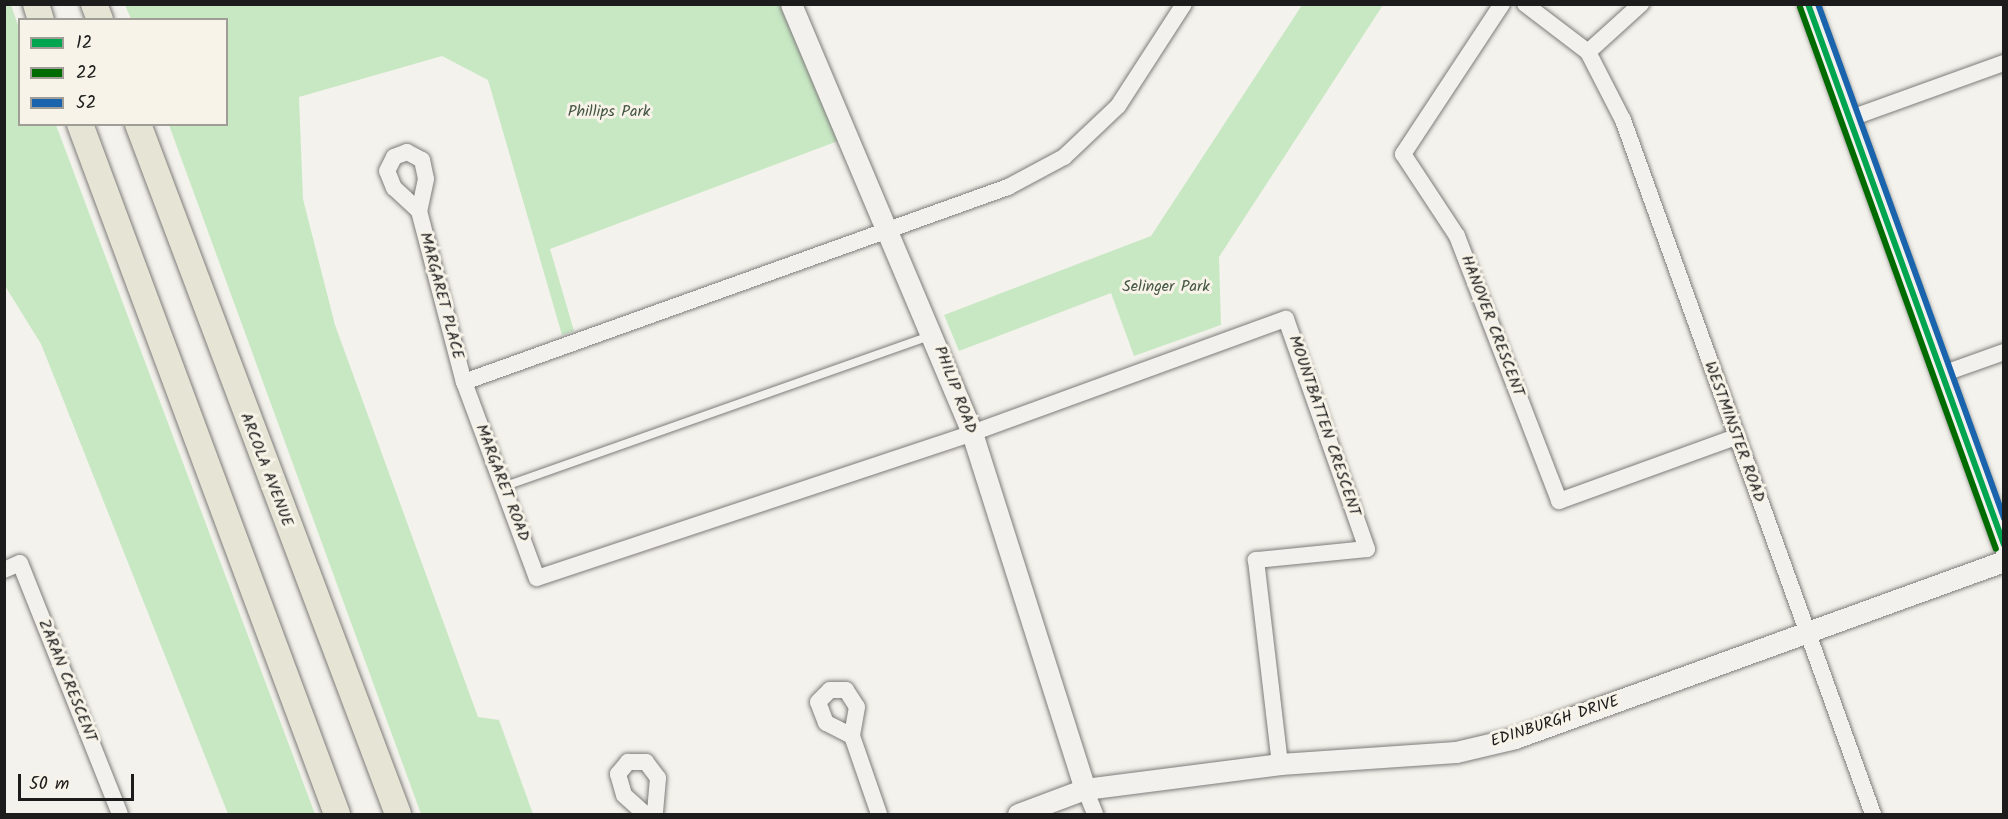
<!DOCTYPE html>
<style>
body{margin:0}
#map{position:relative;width:2008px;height:819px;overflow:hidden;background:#f4f2ec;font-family:Kalam,sans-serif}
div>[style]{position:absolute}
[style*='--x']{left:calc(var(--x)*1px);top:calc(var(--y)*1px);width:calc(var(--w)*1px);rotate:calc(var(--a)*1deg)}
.green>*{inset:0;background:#c8e8c4}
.roads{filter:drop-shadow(0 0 2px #7d7c7a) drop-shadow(0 0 2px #7d7c7a)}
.service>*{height:8px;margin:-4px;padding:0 4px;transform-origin:4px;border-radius:4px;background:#f2f1ed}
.minor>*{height:16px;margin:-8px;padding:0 8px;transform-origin:8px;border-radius:8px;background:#f2f1ed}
.tertiary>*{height:21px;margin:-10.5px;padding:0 10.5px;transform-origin:10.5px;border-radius:10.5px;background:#f2f1ed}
.primary>*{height:26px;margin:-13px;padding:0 13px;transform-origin:13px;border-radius:13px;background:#e6e4d5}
.bus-1>*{height:6px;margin:-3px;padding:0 3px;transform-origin:3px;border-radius:3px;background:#00a54f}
.bus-2>*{height:6px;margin:-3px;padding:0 3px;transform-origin:3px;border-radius:3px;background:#006c00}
.bus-3>*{height:6px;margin:-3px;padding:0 3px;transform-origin:3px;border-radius:3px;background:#1964ac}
span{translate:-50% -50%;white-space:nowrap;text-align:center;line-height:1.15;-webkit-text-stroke:6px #f7f3e8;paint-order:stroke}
.park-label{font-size:16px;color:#455645}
.street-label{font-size:16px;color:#1c1c1c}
.frame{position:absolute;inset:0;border:6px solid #1c1c1c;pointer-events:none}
.legend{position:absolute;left:18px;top:18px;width:210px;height:108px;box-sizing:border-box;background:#f7f3e8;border:2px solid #9f9d96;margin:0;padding:8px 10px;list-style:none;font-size:18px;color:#1c1c1c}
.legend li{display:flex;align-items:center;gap:12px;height:30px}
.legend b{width:30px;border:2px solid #9f9d96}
.scale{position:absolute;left:18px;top:774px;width:116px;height:27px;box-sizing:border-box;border:3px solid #1c1c1c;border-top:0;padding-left:8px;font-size:18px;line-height:21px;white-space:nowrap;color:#1c1c1c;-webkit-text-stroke:4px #f7f3e8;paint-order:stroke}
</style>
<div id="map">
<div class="green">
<div style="clip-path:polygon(11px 5px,19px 28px,20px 124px,56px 125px,315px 814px,228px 814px,41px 344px,5px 286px,4px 5px)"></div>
<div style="clip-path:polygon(125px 5px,781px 5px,838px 141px,550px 249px,574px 331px,562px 335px,488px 80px,442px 56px,299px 97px,303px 199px,335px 325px,478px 717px,499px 720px,533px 814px,421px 814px,169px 125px,226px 124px,226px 20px,131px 19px)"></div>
<div style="clip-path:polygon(1302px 5px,1383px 5px,1219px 257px,1221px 325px,1134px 356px,1111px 293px,959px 351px,944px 315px,1151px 236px)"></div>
</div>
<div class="roads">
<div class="service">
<div style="--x:503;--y:487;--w:453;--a:-19.5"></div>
</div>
<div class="minor">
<div style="--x:1184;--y:4;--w:121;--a:122.9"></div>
<div style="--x:1118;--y:106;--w:74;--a:136.6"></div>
<div style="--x:1064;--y:157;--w:64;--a:151.8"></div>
<div style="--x:1008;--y:187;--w:578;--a:160.28"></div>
<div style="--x:464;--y:382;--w:209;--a:69.6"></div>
<div style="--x:537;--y:578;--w:459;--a:-18.4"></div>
<div style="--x:972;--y:433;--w:334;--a:-20"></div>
<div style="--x:1286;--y:319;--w:244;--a:70.6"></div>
<div style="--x:1367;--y:549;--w:112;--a:174.3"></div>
<div style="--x:1256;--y:560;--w:205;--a:83.3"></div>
<div style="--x:1502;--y:4;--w:180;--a:123.4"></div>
<div style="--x:1403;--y:154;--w:98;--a:56.6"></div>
<div style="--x:1457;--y:236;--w:284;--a:68.9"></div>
<div style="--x:1559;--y:501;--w:188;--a:-19.9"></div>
<div style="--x:1525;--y:4;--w:79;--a:37.3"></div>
<div style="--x:1588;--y:52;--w:76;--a:62.8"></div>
<div style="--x:1623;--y:120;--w:738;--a:70.19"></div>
<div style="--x:1588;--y:52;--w:72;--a:-42.2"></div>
<div style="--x:1851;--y:118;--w:163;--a:-19.8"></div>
<div style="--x:419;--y:211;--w:34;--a:-137"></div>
<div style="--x:394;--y:188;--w:18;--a:-112"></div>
<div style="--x:387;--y:171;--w:16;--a:-63"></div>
<div style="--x:394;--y:157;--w:14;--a:-21"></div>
<div style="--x:407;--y:152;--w:17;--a:28"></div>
<div style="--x:422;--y:160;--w:19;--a:78"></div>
<div style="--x:426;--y:179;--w:33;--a:102"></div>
<div style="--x:419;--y:211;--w:177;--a:75.3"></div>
<div style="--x:1945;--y:373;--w:63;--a:-19.6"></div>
<div style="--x:4;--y:570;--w:17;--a:-24"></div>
<div style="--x:20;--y:563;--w:270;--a:68.3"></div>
<div style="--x:852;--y:736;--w:29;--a:-153"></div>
<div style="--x:826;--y:723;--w:22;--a:-111"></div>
<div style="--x:818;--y:702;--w:17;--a:-45"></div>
<div style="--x:830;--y:690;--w:16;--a:0"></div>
<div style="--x:846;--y:690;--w:20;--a:57"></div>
<div style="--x:857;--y:707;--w:29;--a:100"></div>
<div style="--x:852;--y:736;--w:83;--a:70.9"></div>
<div style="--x:1085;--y:789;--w:27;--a:68"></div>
<div style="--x:645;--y:814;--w:28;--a:-138"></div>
<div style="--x:624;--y:795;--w:22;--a:-106"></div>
<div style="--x:618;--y:774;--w:16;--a:-50"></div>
<div style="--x:628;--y:762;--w:18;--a:0"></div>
<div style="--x:646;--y:762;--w:20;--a:53"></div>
<div style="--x:658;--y:778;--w:36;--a:95"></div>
</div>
<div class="tertiary">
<div style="--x:791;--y:4;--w:466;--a:67.1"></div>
<div style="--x:972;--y:433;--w:374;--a:72.4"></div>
<div style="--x:1808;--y:4;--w:576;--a:70.12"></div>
<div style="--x:1018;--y:814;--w:72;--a:-20.5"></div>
<div style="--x:1085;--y:789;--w:197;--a:-7.3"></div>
<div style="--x:1280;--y:764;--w:176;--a:-3.9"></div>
<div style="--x:1456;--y:752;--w:61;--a:-13.3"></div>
<div style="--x:1515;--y:738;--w:520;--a:-19.9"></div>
</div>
<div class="primary">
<div style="--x:36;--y:4;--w:17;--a:73"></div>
<div style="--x:94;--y:4;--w:17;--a:69"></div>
<div style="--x:80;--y:124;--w:736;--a:69.57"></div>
<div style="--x:138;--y:124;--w:737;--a:69.35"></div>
</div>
</div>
<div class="bus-1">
<div style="--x:1808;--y:4;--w:575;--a:70.08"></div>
</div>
<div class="bus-2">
<div style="--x:1800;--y:7;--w:576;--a:70.12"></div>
</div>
<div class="bus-3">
<div style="--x:1818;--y:4;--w:547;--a:70.11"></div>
</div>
<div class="park-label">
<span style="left:609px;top:112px">Phillips Park</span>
<span style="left:1166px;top:287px">Selinger Park</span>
</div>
<div class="street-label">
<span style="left:441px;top:296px;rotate:75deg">MARGARET PLACE</span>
<span style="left:1492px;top:326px;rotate:69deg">HANOVER CRESCENT</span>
<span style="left:955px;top:390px;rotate:69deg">PHILIP ROAD</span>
<span style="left:1324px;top:426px;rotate:71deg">MOUNTBATTEN CRESCENT</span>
<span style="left:1734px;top:432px;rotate:70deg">WESTMINSTER ROAD</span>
<span style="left:266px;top:470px;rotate:69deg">ARCOLA AVENUE</span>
<span style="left:502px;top:483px;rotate:69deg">MARGARET ROAD</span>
<span style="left:67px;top:681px;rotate:68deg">ZARAN CRESCENT</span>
<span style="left:1555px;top:722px;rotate:-18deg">EDINBURGH DRIVE</span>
</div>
<div class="frame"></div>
<ul class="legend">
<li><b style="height:8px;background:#00a54f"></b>12</li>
<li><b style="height:8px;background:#006c00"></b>22</li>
<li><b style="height:8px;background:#1964ac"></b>52</li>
</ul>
<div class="scale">50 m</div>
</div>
